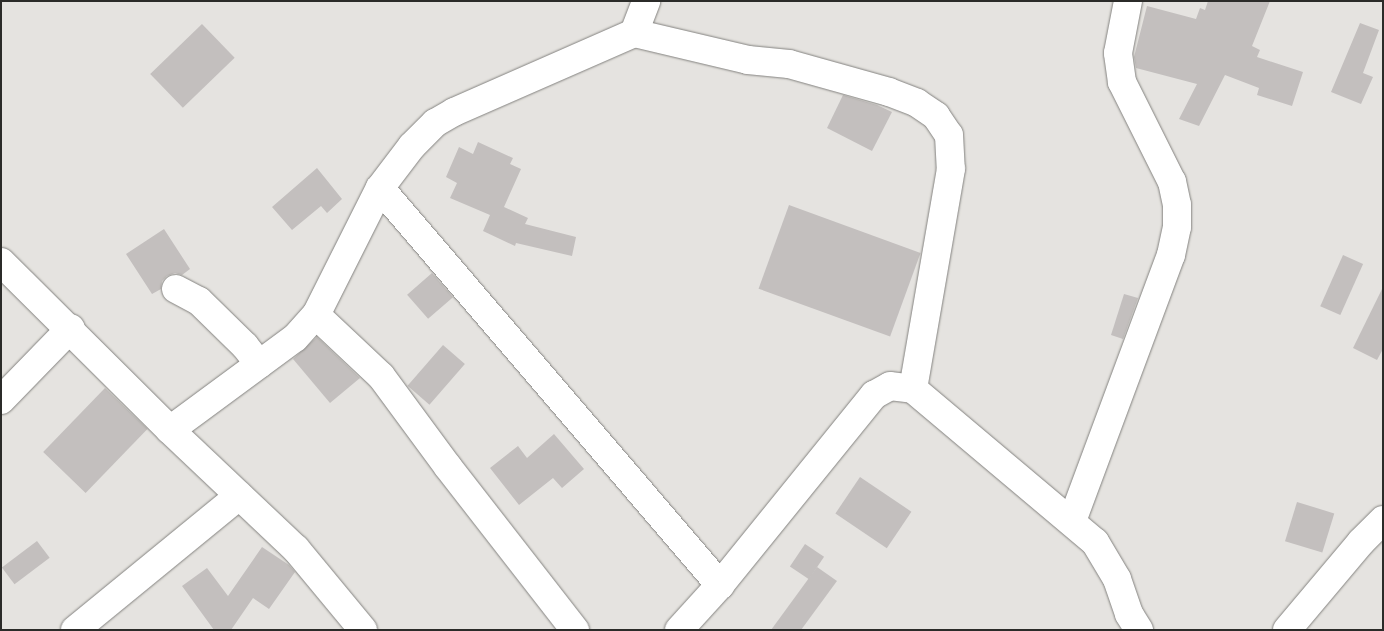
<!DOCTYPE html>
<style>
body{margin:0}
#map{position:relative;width:1384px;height:631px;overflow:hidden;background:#e5e3e0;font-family:"Space Grotesk",sans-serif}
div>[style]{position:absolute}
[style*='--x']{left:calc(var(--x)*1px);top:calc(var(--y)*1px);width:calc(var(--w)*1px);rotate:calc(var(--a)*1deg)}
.building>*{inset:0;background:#c3bfbe;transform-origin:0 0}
.roads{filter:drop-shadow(0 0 1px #83827f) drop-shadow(0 0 1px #83827f)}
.street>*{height:28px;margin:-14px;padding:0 14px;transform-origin:14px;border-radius:14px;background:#fff}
span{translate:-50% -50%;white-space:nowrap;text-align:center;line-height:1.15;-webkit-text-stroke:4px #fff;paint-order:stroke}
.frame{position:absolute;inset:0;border:2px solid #2b2b29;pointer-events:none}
</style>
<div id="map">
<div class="building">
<div style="clip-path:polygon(1208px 1px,1270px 1px,1252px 46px,1260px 50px,1257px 57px,1303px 72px,1292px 106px,1257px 95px,1259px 88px,1225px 75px,1199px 126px,1179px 119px,1197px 84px,1136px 68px,1134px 57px,1147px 6px,1196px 19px,1200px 8px,1205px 10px)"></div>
<div style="clip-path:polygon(1360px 23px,1379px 30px,1363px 73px,1373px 77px,1361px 104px,1331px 92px)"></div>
<div style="left:202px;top:24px;width:47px;height:72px;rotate:46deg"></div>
<div style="clip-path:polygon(843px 95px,877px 105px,892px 112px,872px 151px,827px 128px)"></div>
<div style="clip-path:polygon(478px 142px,513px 158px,510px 164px,521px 169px,504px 207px,528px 218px,525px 224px,576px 237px,572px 256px,516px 243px,515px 246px,483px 231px,490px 215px,450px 198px,457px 183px,446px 177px,459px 147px,473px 154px)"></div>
<div style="clip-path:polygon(317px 168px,342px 199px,327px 213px,321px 206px,292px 230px,272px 207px)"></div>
<div style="left:789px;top:205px;width:140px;height:89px;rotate:20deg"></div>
<div style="clip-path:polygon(164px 229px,190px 269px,182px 275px,175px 273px,167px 276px,162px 281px,161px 289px,152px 294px,126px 254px)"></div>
<div style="left:1343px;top:255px;width:22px;height:56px;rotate:24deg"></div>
<div style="left:432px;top:273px;width:32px;height:33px;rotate:49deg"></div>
<div style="clip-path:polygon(1383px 287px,1383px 349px,1377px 360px,1353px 348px)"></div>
<div style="clip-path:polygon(1124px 294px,1138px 298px,1123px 339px,1111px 335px)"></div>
<div style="clip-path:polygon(317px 337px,360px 378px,330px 403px,293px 359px)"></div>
<div style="left:443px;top:345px;width:29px;height:54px;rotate:41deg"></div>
<div style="left:105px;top:388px;width:59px;height:89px;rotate:44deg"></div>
<div style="clip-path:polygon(554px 434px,584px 469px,562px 488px,553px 478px,519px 505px,490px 468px,518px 446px,527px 458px)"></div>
<div style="left:860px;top:477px;width:62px;height:44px;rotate:34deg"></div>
<div style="left:1297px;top:502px;width:39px;height:41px;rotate:17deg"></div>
<div style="left:37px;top:541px;width:21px;height:44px;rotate:53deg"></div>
<div style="left:805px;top:544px;width:23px;height:27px;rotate:34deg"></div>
<div style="clip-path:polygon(262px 547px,289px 565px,295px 572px,269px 609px,253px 598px,231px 630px,214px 630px,182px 586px,207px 568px,228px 596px)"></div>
<div style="clip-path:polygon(817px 567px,837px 581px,801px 630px,771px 630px)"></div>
</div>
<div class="roads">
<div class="street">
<div style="--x:634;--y:33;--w:117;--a:13.3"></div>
<div style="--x:748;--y:60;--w:41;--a:5.6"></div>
<div style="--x:789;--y:64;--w:104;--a:15.6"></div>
<div style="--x:889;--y:92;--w:30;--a:21"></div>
<div style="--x:917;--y:103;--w:23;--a:34"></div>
<div style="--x:936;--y:116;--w:23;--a:56"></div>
<div style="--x:949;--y:135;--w:34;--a:87"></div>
<div style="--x:951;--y:169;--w:223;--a:99.8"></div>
<div style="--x:380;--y:188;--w:523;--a:49.42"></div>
<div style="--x:1;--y:262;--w:238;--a:44.8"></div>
<div style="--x:170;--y:430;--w:173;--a:43.4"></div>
<div style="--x:296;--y:549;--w:105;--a:50.4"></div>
<div style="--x:176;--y:289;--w:26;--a:28"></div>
<div style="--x:199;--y:301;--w:64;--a:44.4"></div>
<div style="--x:245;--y:346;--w:23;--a:52"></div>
<div style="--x:316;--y:315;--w:89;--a:43.2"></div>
<div style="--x:381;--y:376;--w:113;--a:53.6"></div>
<div style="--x:448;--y:467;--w:207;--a:52.1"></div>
<div style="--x:1;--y:400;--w:100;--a:-45.8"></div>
<div style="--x:170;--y:430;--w:155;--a:-36.4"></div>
<div style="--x:295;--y:338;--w:31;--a:-48"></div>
<div style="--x:316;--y:315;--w:142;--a:-63.3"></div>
<div style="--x:380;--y:188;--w:53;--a:-52.7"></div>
<div style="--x:412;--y:146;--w:33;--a:-45"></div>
<div style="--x:435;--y:123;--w:22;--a:-30"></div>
<div style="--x:454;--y:112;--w:197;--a:-23.7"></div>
<div style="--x:634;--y:33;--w:34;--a:-69"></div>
<div style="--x:1072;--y:521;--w:284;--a:-69.6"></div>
<div style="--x:1171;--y:255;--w:29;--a:-78"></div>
<div style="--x:1177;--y:227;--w:22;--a:-90"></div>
<div style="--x:1177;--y:205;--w:24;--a:-102"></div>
<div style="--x:1172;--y:182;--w:112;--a:-116.6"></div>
<div style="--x:1122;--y:82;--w:29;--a:-98"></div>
<div style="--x:1118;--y:53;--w:53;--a:-79.1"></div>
<div style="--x:75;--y:630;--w:212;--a:-39.3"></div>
<div style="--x:679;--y:630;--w:61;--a:-47.7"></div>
<div style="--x:720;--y:585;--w:245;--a:-51"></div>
<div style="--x:874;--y:395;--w:18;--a:-29"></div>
<div style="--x:890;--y:386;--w:23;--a:7"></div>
<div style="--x:913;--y:389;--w:238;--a:40.1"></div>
<div style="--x:1095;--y:542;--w:43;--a:59.3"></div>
<div style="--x:1117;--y:579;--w:37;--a:71"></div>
<div style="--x:1129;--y:614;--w:19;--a:58"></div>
<div style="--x:1287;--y:630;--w:115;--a:-49.9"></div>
<div style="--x:1361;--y:542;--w:31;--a:-45"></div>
</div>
</div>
<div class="frame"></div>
</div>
